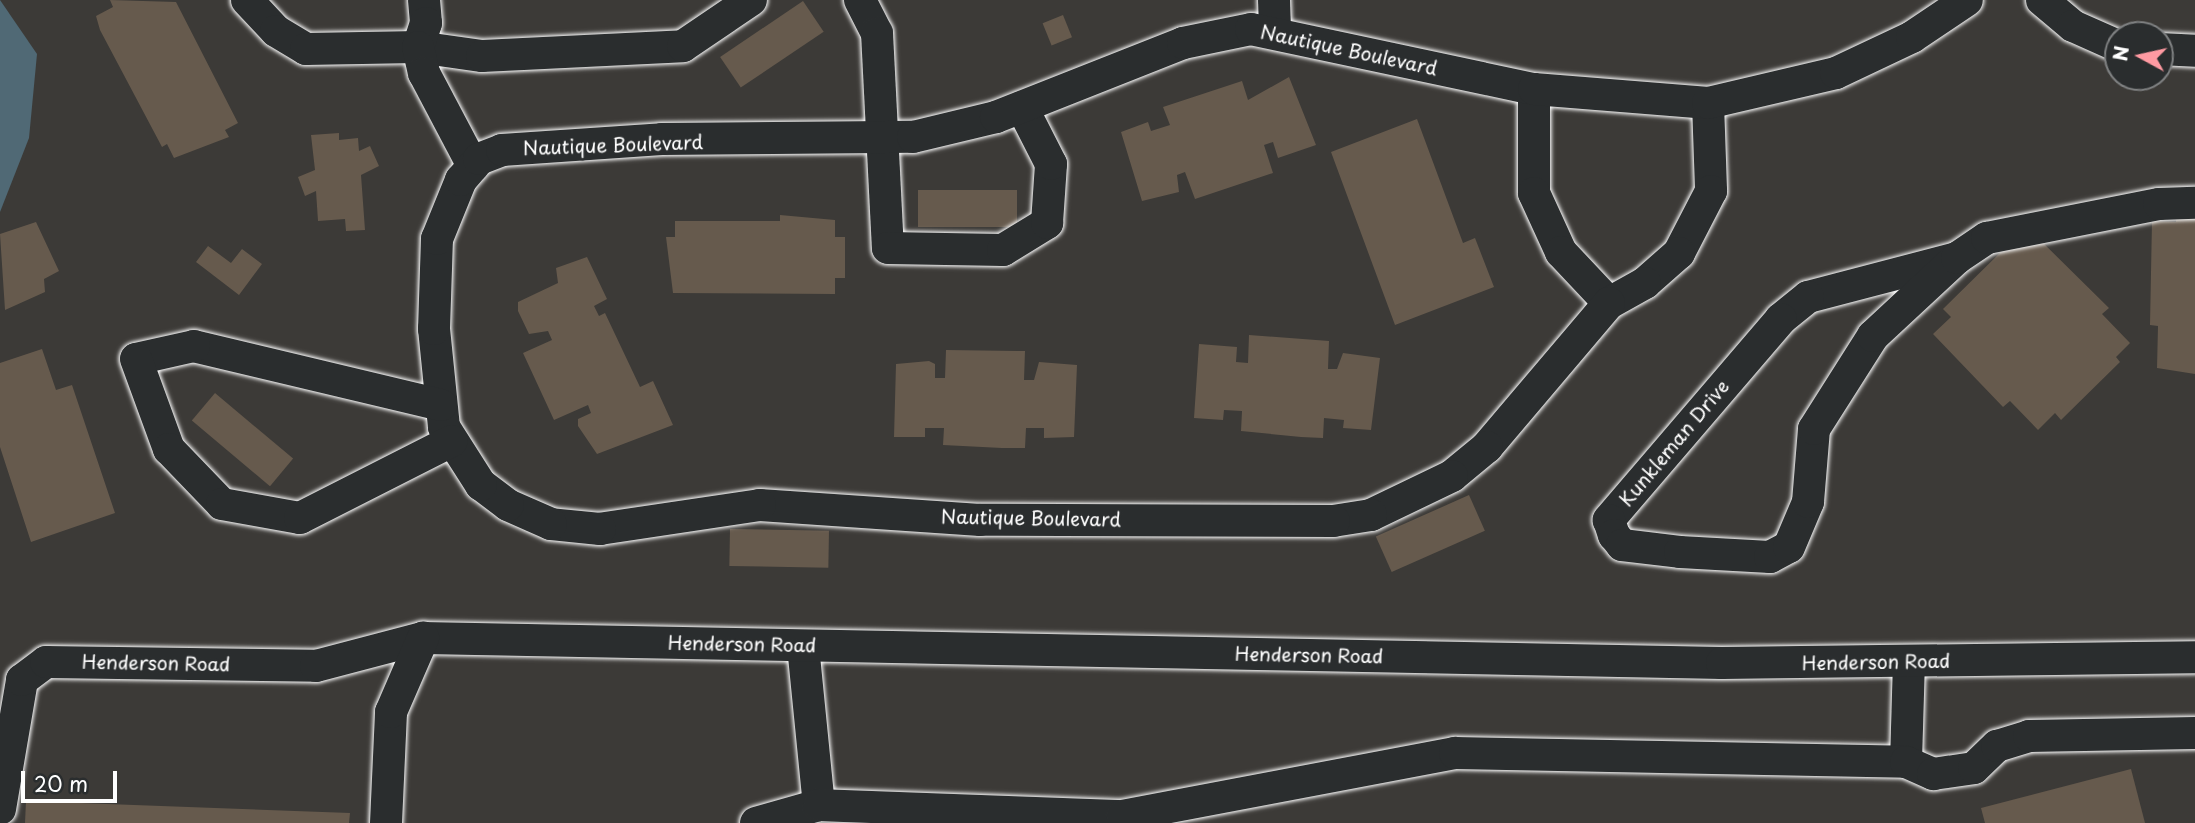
<!DOCTYPE html>
<style>
body{margin:0}
#map{position:relative;width:2195px;height:823px;overflow:hidden;background:#3c3a37;font-family:"Playpen Sans",sans-serif}
div>[style]{position:absolute}
[style*='--x']{left:calc(var(--x)*1px);top:calc(var(--y)*1px);width:calc(var(--w)*1px);rotate:calc(var(--a)*1deg)}
.water>*{inset:0;background:#506975}
.building>*{inset:0;background:#665a4d;transform-origin:0 0}
.roads{filter:drop-shadow(0 0 2px #fff) drop-shadow(0 0 2px #fff)}
.minor>*{height:32px;margin:-16px;padding:0 16px;transform-origin:16px;border-radius:16px;background:#2a2d2e}
span{translate:-50% -50%;white-space:nowrap;text-align:center;line-height:1.15;-webkit-text-stroke:5px #2a2d2e;paint-order:stroke}
.street-label{font-size:19px;color:#fff}
.north{position:absolute;left:2104px;top:21px;width:70px;height:70px;box-sizing:border-box;background:#2a2d2e;border:2px solid #7f8182;border-radius:50%;rotate:278deg;font-size:19px;font-weight:700;line-height:28px;text-align:center;color:#fff}
.north::after{content:'';display:block;margin:auto;width:24px;height:32px;background:#ff9aa2;clip-path:polygon(50% 0,100% 100%,50% 72%,0 100%)}
.scale{position:absolute;left:21px;top:771px;width:96px;height:32px;box-sizing:border-box;border:4px solid #fff;border-top:0;padding-left:9px;font-size:21px;line-height:24px;white-space:nowrap;color:#fff;-webkit-text-stroke:5px #2a2d2e;paint-order:stroke}
</style>
<div id="map">
<div class="water">
<div style="clip-path:polygon(0 0,37px 54px,29px 138px,0 212px)"></div>
</div>
<div class="building">
<div style="clip-path:polygon(110px 0,176px 2px,238px 123px,225px 130px,229px 137px,174px 158px,167px 144px,162px 147px,100px 30px,96px 16px,113px 7px)"></div>
<div style="left:803px;top:1px;width:37px;height:100px;rotate:56deg"></div>
<div style="left:1063px;top:15px;width:24px;height:22px;rotate:68deg"></div>
<div style="clip-path:polygon(1289px 77px,1316px 145px,1278px 158px,1273px 142px,1264px 145px,1273px 173px,1195px 199px,1185px 172px,1177px 175px,1179px 192px,1142px 201px,1121px 132px,1148px 122px,1151px 131px,1170px 125px,1163px 107px,1242px 81px,1248px 100px)"></div>
<div style="clip-path:polygon(1417px 119px,1463px 243px,1475px 238px,1494px 287px,1395px 325px,1331px 152px)"></div>
<div style="clip-path:polygon(339px 133px,339px 140px,358px 138px,359px 151px,370px 146px,379px 166px,361px 175px,365px 230px,346px 231px,345px 219px,318px 221px,316px 191px,305px 196px,298px 177px,315px 170px,311px 135px)"></div>
<div style="left:918px;top:190px;width:99px;height:37px"></div>
<div style="clip-path:polygon(2176px 208px,2195px 208px,2195px 374px,2157px 368px,2158px 326px,2150px 325px,2152px 221px,2176px 222px)"></div>
<div style="clip-path:polygon(780px 215px,835px 220px,835px 237px,845px 237px,845px 278px,835px 278px,835px 294px,673px 293px,666px 237px,675px 237px,675px 221px,780px 221px)"></div>
<div style="clip-path:polygon(36px 222px,59px 271px,44px 279px,45px 292px,5px 310px,0 234px)"></div>
<div style="clip-path:polygon(2034px 234px,2109px 308px,2102px 314px,2130px 343px,2116px 357px,2120px 362px,2061px 420px,2055px 413px,2038px 430px,2010px 401px,2003px 407px,1933px 334px,1951px 317px,1943px 309px,2012px 241px,2019px 249px)"></div>
<div style="clip-path:polygon(208px 246px,231px 263px,242px 249px,262px 264px,239px 295px,196px 262px)"></div>
<div style="clip-path:polygon(587px 257px,607px 299px,594px 306px,599px 316px,605px 313px,640px 387px,653px 381px,673px 425px,597px 454px,578px 426px,578px 419px,591px 413px,588px 405px,554px 420px,523px 353px,552px 340px,548px 331px,529px 334px,518px 311px,518px 302px,558px 283px,556px 268px)"></div>
<div style="clip-path:polygon(1249px 335px,1329px 341px,1328px 369px,1337px 369px,1343px 353px,1380px 358px,1371px 430px,1343px 428px,1344px 420px,1324px 418px,1323px 438px,1301px 437px,1241px 431px,1242px 411px,1224px 410px,1223px 420px,1194px 418px,1199px 344px,1237px 347px,1236px 362px,1248px 363px)"></div>
<div style="clip-path:polygon(42px 349px,56px 390px,72px 385px,115px 513px,31px 542px,0 447px,0 363px)"></div>
<div style="clip-path:polygon(946px 350px,1025px 351px,1024px 380px,1034px 380px,1039px 362px,1077px 365px,1074px 437px,1044px 438px,1044px 428px,1026px 428px,1025px 448px,1002px 448px,943px 445px,944px 428px,925px 428px,925px 437px,894px 437px,896px 364px,929px 361px,935px 364px,935px 378px,945px 378px)"></div>
<div style="left:215px;top:393px;width:102px;height:36px;rotate:40deg"></div>
<div style="left:1469px;top:495px;width:39px;height:102px;rotate:66deg"></div>
<div style="left:730px;top:529px;width:99px;height:37px;rotate:1deg"></div>
<div style="clip-path:polygon(2131px 769px,2145px 823px,1985px 823px,1981px 808px)"></div>
<div style="clip-path:polygon(26px 801px,350px 813px,349px 823px,25px 823px)"></div>
</div>
<div class="roads">
<div class="minor">
<div style="--x:247;--y:0;--w:42;--a:46.9"></div>
<div style="--x:276;--y:31;--w:35;--a:31"></div>
<div style="--x:306;--y:49;--w:112;--a:-1"></div>
<div style="--x:418;--y:47;--w:65;--a:8"></div>
<div style="--x:482;--y:56;--w:201;--a:-2.8"></div>
<div style="--x:683;--y:46;--w:82;--a:-34.1"></div>
<div style="--x:424;--y:0;--w:23;--a:85"></div>
<div style="--x:426;--y:23;--w:25;--a:108"></div>
<div style="--x:418;--y:47;--w:27;--a:77"></div>
<div style="--x:424;--y:73;--w:105;--a:62.2"></div>
<div style="--x:860;--y:0;--w:37;--a:63"></div>
<div style="--x:877;--y:33;--w:215;--a:87.1"></div>
<div style="--x:888;--y:248;--w:115;--a:1"></div>
<div style="--x:1003;--y:250;--w:52;--a:-31.5"></div>
<div style="--x:1047;--y:223;--w:59;--a:-86.1"></div>
<div style="--x:1051;--y:164;--w:64;--a:-117"></div>
<div style="--x:1274;--y:0;--w:32;--a:88"></div>
<div style="--x:2042;--y:0;--w:40;--a:40"></div>
<div style="--x:2073;--y:26;--w:49;--a:24"></div>
<div style="--x:2160;--y:49;--w:35;--a:3"></div>
<div style="--x:1534;--y:89;--w:104;--a:90"></div>
<div style="--x:1534;--y:193;--w:65;--a:65.4"></div>
<div style="--x:1561;--y:252;--w:70;--a:46.7"></div>
<div style="--x:1708;--y:103;--w:88;--a:88"></div>
<div style="--x:1711;--y:191;--w:70;--a:117.3"></div>
<div style="--x:1679;--y:253;--w:45;--a:138.6"></div>
<div style="--x:1645;--y:283;--w:41;--a:150.9"></div>
<div style="--x:1609;--y:303;--w:189;--a:130.3"></div>
<div style="--x:1487;--y:447;--w:45;--a:140.4"></div>
<div style="--x:1452;--y:476;--w:90;--a:154.3"></div>
<div style="--x:1371;--y:515;--w:37;--a:171"></div>
<div style="--x:1334;--y:521;--w:354;--a:-179.8"></div>
<div style="--x:980;--y:520;--w:221;--a:-176.1"></div>
<div style="--x:760;--y:505;--w:162;--a:171.5"></div>
<div style="--x:600;--y:529;--w:49;--a:-174.2"></div>
<div style="--x:551;--y:524;--w:47;--a:-156.2"></div>
<div style="--x:508;--y:505;--w:34;--a:-143"></div>
<div style="--x:481;--y:485;--w:69;--a:-122.5"></div>
<div style="--x:444;--y:427;--w:99;--a:-95.8"></div>
<div style="--x:434;--y:329;--w:90;--a:-88.1"></div>
<div style="--x:437;--y:239;--w:64;--a:-67.9"></div>
<div style="--x:461;--y:180;--w:28;--a:-49"></div>
<div style="--x:479;--y:159;--w:25;--a:-21"></div>
<div style="--x:502;--y:150;--w:160;--a:-3.9"></div>
<div style="--x:662;--y:139;--w:251;--a:-0.5"></div>
<div style="--x:913;--y:137;--w:85;--a:-13.5"></div>
<div style="--x:996;--y:117;--w:201;--a:-21.6"></div>
<div style="--x:1183;--y:43;--w:69;--a:-11.6"></div>
<div style="--x:1251;--y:29;--w:289;--a:12"></div>
<div style="--x:1534;--y:89;--w:175;--a:4.6"></div>
<div style="--x:1708;--y:103;--w:131;--a:-13.2"></div>
<div style="--x:1836;--y:73;--w:84;--a:-25.3"></div>
<div style="--x:1912;--y:37;--w:66;--a:-33.9"></div>
<div style="--x:1957;--y:258;--w:154;--a:165.3"></div>
<div style="--x:1808;--y:297;--w:35;--a:141"></div>
<div style="--x:1781;--y:319;--w:265;--a:130.6"></div>
<div style="--x:1609;--y:520;--w:16;--a:72"></div>
<div style="--x:1614;--y:535;--w:13;--a:51"></div>
<div style="--x:1622;--y:545;--w:58;--a:6.9"></div>
<div style="--x:1680;--y:552;--w:90;--a:3.2"></div>
<div style="--x:1770;--y:557;--w:21;--a:-28"></div>
<div style="--x:1789;--y:547;--w:49;--a:-67.1"></div>
<div style="--x:1808;--y:502;--w:73;--a:-85.3"></div>
<div style="--x:1814;--y:429;--w:110;--a:-57.6"></div>
<div style="--x:1873;--y:336;--w:115;--a:-42.9"></div>
<div style="--x:1957;--y:258;--w:36;--a:-34"></div>
<div style="--x:1987;--y:238;--w:175;--a:-11.2"></div>
<div style="--x:2159;--y:204;--w:36;--a:-2"></div>
<div style="--x:441;--y:405;--w:254;--a:-166.6"></div>
<div style="--x:194;--y:346;--w:59;--a:167.4"></div>
<div style="--x:136;--y:359;--w:96;--a:69.9"></div>
<div style="--x:169;--y:449;--w:76;--a:46.1"></div>
<div style="--x:222;--y:504;--w:79;--a:10.2"></div>
<div style="--x:300;--y:518;--w:170;--a:-26.9"></div>
<div style="--x:803;--y:646;--w:160;--a:84.3"></div>
<div style="--x:1906;--y:762;--w:100;--a:-88.3"></div>
<div style="--x:0;--y:809;--w:131;--a:-80.3"></div>
<div style="--x:22;--y:680;--w:30;--a:-37"></div>
<div style="--x:46;--y:662;--w:270;--a:0.8"></div>
<div style="--x:316;--y:666;--w:111;--a:-14.7"></div>
<div style="--x:423;--y:638;--w:1299;--a:1.1"></div>
<div style="--x:1722;--y:663;--w:473;--a:-0.7"></div>
<div style="--x:386;--y:823;--w:111;--a:-87.4"></div>
<div style="--x:391;--y:712;--w:81;--a:-66.6"></div>
<div style="--x:756;--y:823;--w:66;--a:-15.9"></div>
<div style="--x:819;--y:805;--w:303;--a:2.1"></div>
<div style="--x:1122;--y:816;--w:339;--a:-10.7"></div>
<div style="--x:1455;--y:753;--w:451;--a:1.1"></div>
<div style="--x:1906;--y:762;--w:30;--a:24"></div>
<div style="--x:1933;--y:774;--w:41;--a:-8.3"></div>
<div style="--x:1974;--y:768;--w:32;--a:-44"></div>
<div style="--x:1997;--y:746;--w:34;--a:-17"></div>
<div style="--x:2029;--y:736;--w:166;--a:-1"></div>
</div>
</div>
<div class="street-label">
<span style="left:1349px;top:50px;rotate:12deg">Nautique Boulevard</span>
<span style="left:613px;top:145px;rotate:-2deg">Nautique Boulevard</span>
<span style="left:1674px;top:443px;rotate:-50deg">Kunkleman Drive</span>
<span style="left:1031px;top:518px;rotate:1deg">Nautique Boulevard</span>
<span style="left:742px;top:644px;rotate:1deg">Henderson Road</span>
<span style="left:1309px;top:655px;rotate:1deg">Henderson Road</span>
<span style="left:1876px;top:662px;rotate:-1deg">Henderson Road</span>
<span style="left:156px;top:663px;rotate:1deg">Henderson Road</span>
</div>
<div class="north">N</div>
<div class="scale">20 m</div>
</div>
